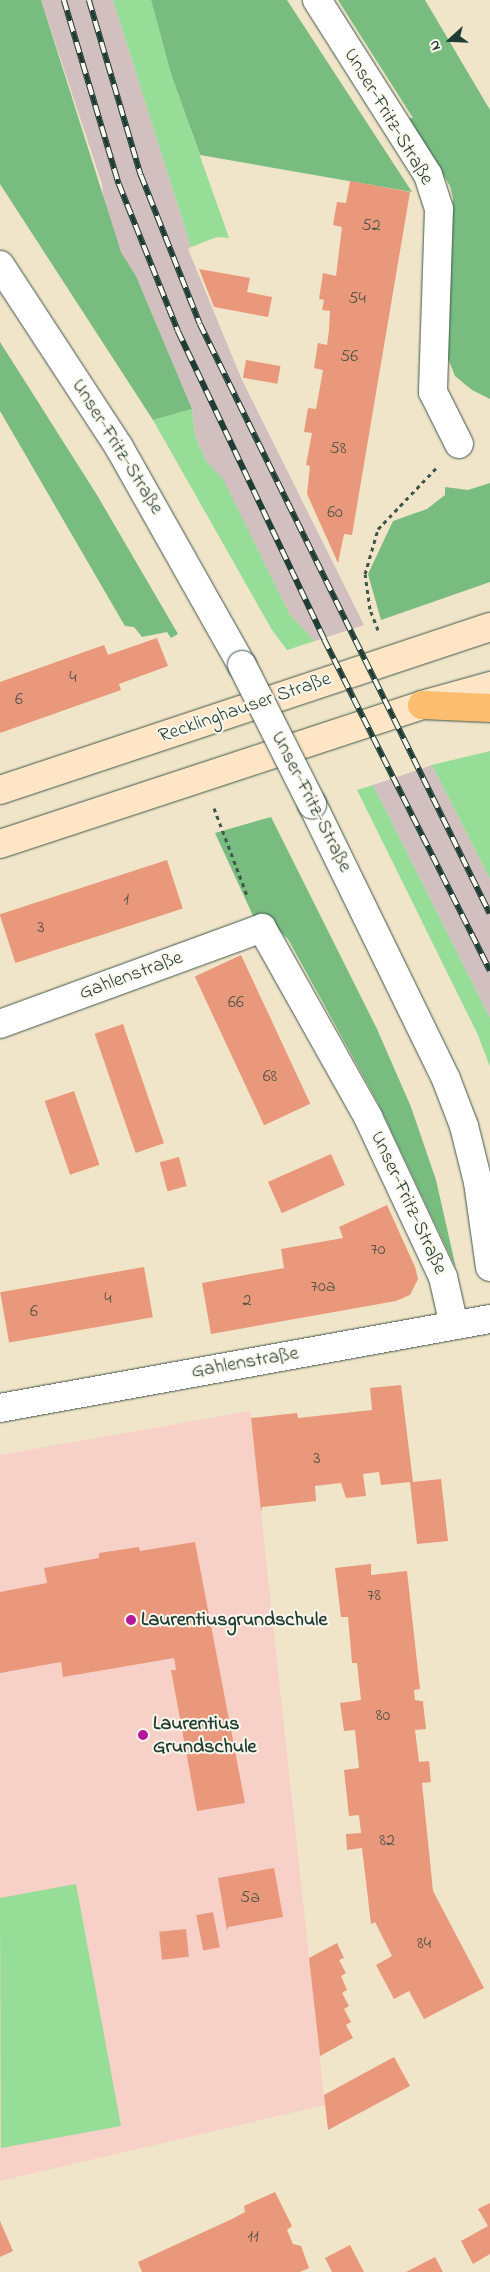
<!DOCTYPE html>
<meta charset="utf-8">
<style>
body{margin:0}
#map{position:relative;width:490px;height:2272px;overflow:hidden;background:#f0e5c9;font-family:"Indie Flower",sans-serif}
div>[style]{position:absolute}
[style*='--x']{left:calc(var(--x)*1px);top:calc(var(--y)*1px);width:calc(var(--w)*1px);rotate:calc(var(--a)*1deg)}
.built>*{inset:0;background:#f7d1c8}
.industrial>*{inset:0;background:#d2bfc0}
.green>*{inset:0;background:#96dd97}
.forest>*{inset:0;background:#78bc80}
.building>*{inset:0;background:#e9987c;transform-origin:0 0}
.path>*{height:3px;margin-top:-1.5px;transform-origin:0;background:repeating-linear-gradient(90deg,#3e564a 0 4px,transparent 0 8px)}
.roads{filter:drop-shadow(0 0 1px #3e564a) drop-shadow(0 0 1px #3e564a)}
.street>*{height:28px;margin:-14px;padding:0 14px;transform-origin:14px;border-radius:14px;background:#fff}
.secondary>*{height:28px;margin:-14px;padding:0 14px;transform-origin:14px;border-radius:14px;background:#fee5c5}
.highway>*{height:28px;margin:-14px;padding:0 14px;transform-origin:14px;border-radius:14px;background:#fcbd6f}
.rail>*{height:5.5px;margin-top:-2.75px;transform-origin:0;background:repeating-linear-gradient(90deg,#fbf7ec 0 11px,#1f3d34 0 22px);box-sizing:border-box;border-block:1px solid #1f3d34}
.bridges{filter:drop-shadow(0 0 1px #3e564a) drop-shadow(0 0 1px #3e564a)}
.street-bridge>*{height:28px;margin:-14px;padding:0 14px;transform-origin:14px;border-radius:14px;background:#fff}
.dots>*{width:14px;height:14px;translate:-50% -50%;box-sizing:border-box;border:2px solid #fbf7ec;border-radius:50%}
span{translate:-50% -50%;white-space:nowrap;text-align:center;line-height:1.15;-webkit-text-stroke:4px #fbf7ec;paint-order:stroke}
.number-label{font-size:18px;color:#525446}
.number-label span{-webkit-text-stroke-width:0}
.street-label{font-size:20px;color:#1f3d34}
.poi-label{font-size:20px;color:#1f3d34;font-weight:700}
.left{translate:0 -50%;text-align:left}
.north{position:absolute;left:425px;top:15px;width:50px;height:50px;-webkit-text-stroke:4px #fbf7ec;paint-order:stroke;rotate:250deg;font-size:14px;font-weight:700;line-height:20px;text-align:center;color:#1f3d34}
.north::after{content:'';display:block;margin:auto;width:18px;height:22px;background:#1f3d34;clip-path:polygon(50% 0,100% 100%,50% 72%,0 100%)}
</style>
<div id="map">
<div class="built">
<div style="clip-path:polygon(250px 1411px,325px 2105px,0 2181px,0 1455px)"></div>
</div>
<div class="industrial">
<div style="clip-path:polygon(41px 0,113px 0,191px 247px,188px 249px,242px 380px,364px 625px,315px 641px,290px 615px,223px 480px,206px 461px,195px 436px,192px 409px,136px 276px,121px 252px,104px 206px,102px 184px)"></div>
<div style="clip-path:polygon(432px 765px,490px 879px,490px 1018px,373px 785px)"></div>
</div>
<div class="green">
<div style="clip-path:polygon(113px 0,151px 0,171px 74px,229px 238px,217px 237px,191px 247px)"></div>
<div style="clip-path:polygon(192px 409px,195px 436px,206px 461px,223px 479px,290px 615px,315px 641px,287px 650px,272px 630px,153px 420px)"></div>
<div style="clip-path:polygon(490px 751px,490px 879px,432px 765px)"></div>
<div style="clip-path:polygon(373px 785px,490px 1018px,490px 1067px,478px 1035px,357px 790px)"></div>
<div style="clip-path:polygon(76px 1884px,121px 2126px,1px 2148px,0 1898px)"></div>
</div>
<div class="forest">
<div style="clip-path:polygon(0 0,41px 0,121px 252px,136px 276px,192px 409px,153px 420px,0 184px)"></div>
<div style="clip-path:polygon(151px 0,287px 0,412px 192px,200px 155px,171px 74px)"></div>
<div style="clip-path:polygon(338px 0,425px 0,490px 110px,490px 399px,472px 390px,455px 376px,444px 348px,453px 198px,450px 186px,409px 118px,413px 118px)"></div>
<div style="clip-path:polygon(0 342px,97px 495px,178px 634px,171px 638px,167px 632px,142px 637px,134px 627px,125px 626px,122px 621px,0 411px)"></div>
<div style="clip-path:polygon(490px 483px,490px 582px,381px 620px,368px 574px,393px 521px,427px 509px,445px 495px,445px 487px,468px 490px)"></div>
<div style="clip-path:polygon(271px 817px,377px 1029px,411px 1107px,436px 1180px,456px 1268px,378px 1103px,288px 939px,273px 925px,255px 920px,215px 833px)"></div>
</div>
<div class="building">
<div style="clip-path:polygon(350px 181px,410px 192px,352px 535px,344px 534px,338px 563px,307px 494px,310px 466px,306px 465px,312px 433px,304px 432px,308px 408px,316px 409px,323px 370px,314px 368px,318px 343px,327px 345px,329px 330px,330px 311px,322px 310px,324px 300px,319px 299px,323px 273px,336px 276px,342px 227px,333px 225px,337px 202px,346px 203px)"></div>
<div style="clip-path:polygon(199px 269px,250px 278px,247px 292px,272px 297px,268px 317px,214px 307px)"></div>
<div style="left:246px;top:360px;width:35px;height:18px;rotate:10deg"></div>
<div style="clip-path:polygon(157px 638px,168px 666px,119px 684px,121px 690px,0 733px,0 682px,104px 645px,108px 655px)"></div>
<div style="left:167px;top:860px;width:51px;height:176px;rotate:72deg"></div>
<div style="left:241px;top:955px;width:164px;height:51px;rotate:65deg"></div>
<div style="left:123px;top:1024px;width:126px;height:30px;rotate:71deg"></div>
<div style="left:74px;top:1091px;width:78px;height:31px;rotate:71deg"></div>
<div style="left:331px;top:1154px;width:34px;height:69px;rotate:66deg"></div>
<div style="left:179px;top:1157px;width:30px;height:20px;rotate:75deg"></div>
<div style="clip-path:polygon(387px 1205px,415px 1267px,418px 1279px,410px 1295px,396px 1301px,211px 1334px,202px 1283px,284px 1268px,281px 1249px,343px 1238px,339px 1227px)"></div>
<div style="left:144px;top:1267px;width:51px;height:146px;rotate:80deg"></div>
<div style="clip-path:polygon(401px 1385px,413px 1482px,441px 1479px,448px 1541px,417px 1544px,410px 1482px,381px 1485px,379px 1472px,363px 1474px,366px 1496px,346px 1498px,341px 1483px,315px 1486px,316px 1501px,262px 1507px,261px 1512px,251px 1418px,297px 1413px,298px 1418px,372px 1410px,370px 1388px)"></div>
<div style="clip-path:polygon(195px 1542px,245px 1803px,197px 1811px,171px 1670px,176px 1670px,174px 1658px,63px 1677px,61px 1662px,0 1673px,0 1592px,47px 1583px,44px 1568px,99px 1558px,99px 1553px,139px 1547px,140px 1551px)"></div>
<div style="clip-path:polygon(371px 1564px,371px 1575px,407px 1571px,420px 1689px,414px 1690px,415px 1700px,427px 1702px,423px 1702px,426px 1729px,415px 1730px,419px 1762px,429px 1761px,431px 1782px,422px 1783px,433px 1891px,484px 1988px,424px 2019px,409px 1991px,394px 1999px,376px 1965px,392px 1956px,375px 1922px,371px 1924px,362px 1848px,347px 1850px,346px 1834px,361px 1833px,359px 1815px,349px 1816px,344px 1770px,359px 1768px,355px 1730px,344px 1731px,340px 1703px,361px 1700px,357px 1663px,352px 1663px,348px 1617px,341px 1617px,335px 1568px)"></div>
<div style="clip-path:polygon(274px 1868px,283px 1917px,228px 1927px,227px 1931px,218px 1878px)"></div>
<div style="left:213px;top:1912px;width:36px;height:17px;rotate:79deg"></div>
<div style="left:186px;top:1929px;width:28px;height:27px;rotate:84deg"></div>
<div style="clip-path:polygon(337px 1943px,344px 1958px,339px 1960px,346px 1973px,341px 1976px,347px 1990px,342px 1993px,349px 2006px,344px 2009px,351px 2022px,346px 2025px,353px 2038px,320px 2056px,309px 1958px)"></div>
<div style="clip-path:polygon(394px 2057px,410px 2086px,328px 2130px,324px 2095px)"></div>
<div style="clip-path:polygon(275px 2192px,292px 2226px,287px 2230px,293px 2244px,301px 2246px,309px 2268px,300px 2272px,142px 2272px,138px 2262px,232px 2219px,245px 2212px,244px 2206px)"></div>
<div style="clip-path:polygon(490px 2203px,490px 2254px,473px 2264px,461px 2241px,488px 2226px,478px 2209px)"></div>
<div style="clip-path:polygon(0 2221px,13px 2251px,0 2257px)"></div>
<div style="clip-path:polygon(350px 2245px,364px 2272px,332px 2272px,325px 2258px)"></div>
<div style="clip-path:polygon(435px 2257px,443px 2272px,406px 2272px)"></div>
</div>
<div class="path">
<div style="--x:378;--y:630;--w:22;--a:-111"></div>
<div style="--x:370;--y:609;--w:35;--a:-98"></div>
<div style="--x:365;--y:574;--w:47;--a:-73.9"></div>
<div style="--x:378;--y:529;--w:84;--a:-46.4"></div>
<div style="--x:214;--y:808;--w:96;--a:69.3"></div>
</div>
<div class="roads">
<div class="street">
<div style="--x:317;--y:0;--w:207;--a:57.6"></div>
<div style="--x:428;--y:175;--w:36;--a:72"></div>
<div style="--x:439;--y:209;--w:183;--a:91.9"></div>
<div style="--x:433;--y:392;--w:58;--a:63.4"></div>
<div style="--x:0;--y:265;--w:217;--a:56.8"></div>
<div style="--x:119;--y:447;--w:250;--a:60.6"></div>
<div style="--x:312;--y:804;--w:306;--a:64"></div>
<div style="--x:446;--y:1079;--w:50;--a:69"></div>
<div style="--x:464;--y:1126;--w:58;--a:76"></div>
<div style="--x:478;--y:1182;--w:86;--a:82"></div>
<div style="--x:0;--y:1024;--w:279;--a:-20.1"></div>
<div style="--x:262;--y:928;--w:217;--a:60.7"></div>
<div style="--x:368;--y:1117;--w:177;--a:64.9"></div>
<div style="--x:443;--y:1277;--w:49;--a:77.1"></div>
<div style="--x:0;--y:1408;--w:498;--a:-10.3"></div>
</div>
<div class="secondary">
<div style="--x:0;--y:790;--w:516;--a:-18.4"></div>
<div style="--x:0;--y:844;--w:444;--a:-18.2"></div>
<div style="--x:422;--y:705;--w:71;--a:-15.6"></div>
</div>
<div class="highway">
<div style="--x:422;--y:705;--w:68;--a:2.5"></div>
</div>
</div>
<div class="rail">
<div style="--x:64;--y:0;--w:192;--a:73.4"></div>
<div style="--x:119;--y:184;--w:158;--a:68.1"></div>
<div style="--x:178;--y:331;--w:341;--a:64.6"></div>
<div style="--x:324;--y:639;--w:371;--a:63.4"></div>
<div style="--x:89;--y:0;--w:183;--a:73.5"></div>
<div style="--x:141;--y:175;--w:160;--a:68.4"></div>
<div style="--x:200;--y:324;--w:657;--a:63.82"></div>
</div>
<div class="bridges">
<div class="street-bridge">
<div style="--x:242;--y:665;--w:156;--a:63.3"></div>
</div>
</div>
<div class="dots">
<div style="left:131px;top:1620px;background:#b5179e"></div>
<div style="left:143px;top:1735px;background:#b5179e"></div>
</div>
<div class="number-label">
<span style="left:371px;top:226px">52</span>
<span style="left:357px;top:299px">54</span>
<span style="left:349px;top:357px">56</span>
<span style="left:338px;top:449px">58</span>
<span style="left:335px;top:513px">60</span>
<span style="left:73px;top:678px">4</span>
<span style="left:19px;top:700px">6</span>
<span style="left:126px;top:900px">1</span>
<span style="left:41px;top:928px">3</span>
<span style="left:236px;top:1003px">66</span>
<span style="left:270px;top:1077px">68</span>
<span style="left:378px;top:1250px">70</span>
<span style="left:323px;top:1287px">70a</span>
<span style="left:108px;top:1299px">4</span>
<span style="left:247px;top:1301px">2</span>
<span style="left:34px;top:1312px">6</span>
<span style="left:317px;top:1459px">3</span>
<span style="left:374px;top:1596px">78</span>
<span style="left:383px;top:1716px">80</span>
<span style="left:387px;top:1841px">82</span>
<span style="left:250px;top:1898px">5a</span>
<span style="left:424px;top:1944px">84</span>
<span style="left:253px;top:2237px">11</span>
</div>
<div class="street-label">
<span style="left:388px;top:117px;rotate:59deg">Unser-Fritz-Straße</span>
<span style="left:117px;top:447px;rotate:58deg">Unser-Fritz-Straße</span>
<span style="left:245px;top:708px;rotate:-19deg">Recklinghauser Straße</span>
<span style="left:311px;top:802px;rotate:63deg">Unser-Fritz-Straße</span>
<span style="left:131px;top:976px;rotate:-20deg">Gahlenstraße</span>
<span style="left:408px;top:1203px;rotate:65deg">Unser-Fritz-Straße</span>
<span style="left:245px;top:1363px;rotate:-10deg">Gahlenstraße</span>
</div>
<div class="poi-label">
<span class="left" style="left:141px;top:1620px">Laurentiusgrundschule</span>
<span class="left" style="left:153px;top:1736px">Laurentius<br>Grundschule</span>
</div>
<div class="north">N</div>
</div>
